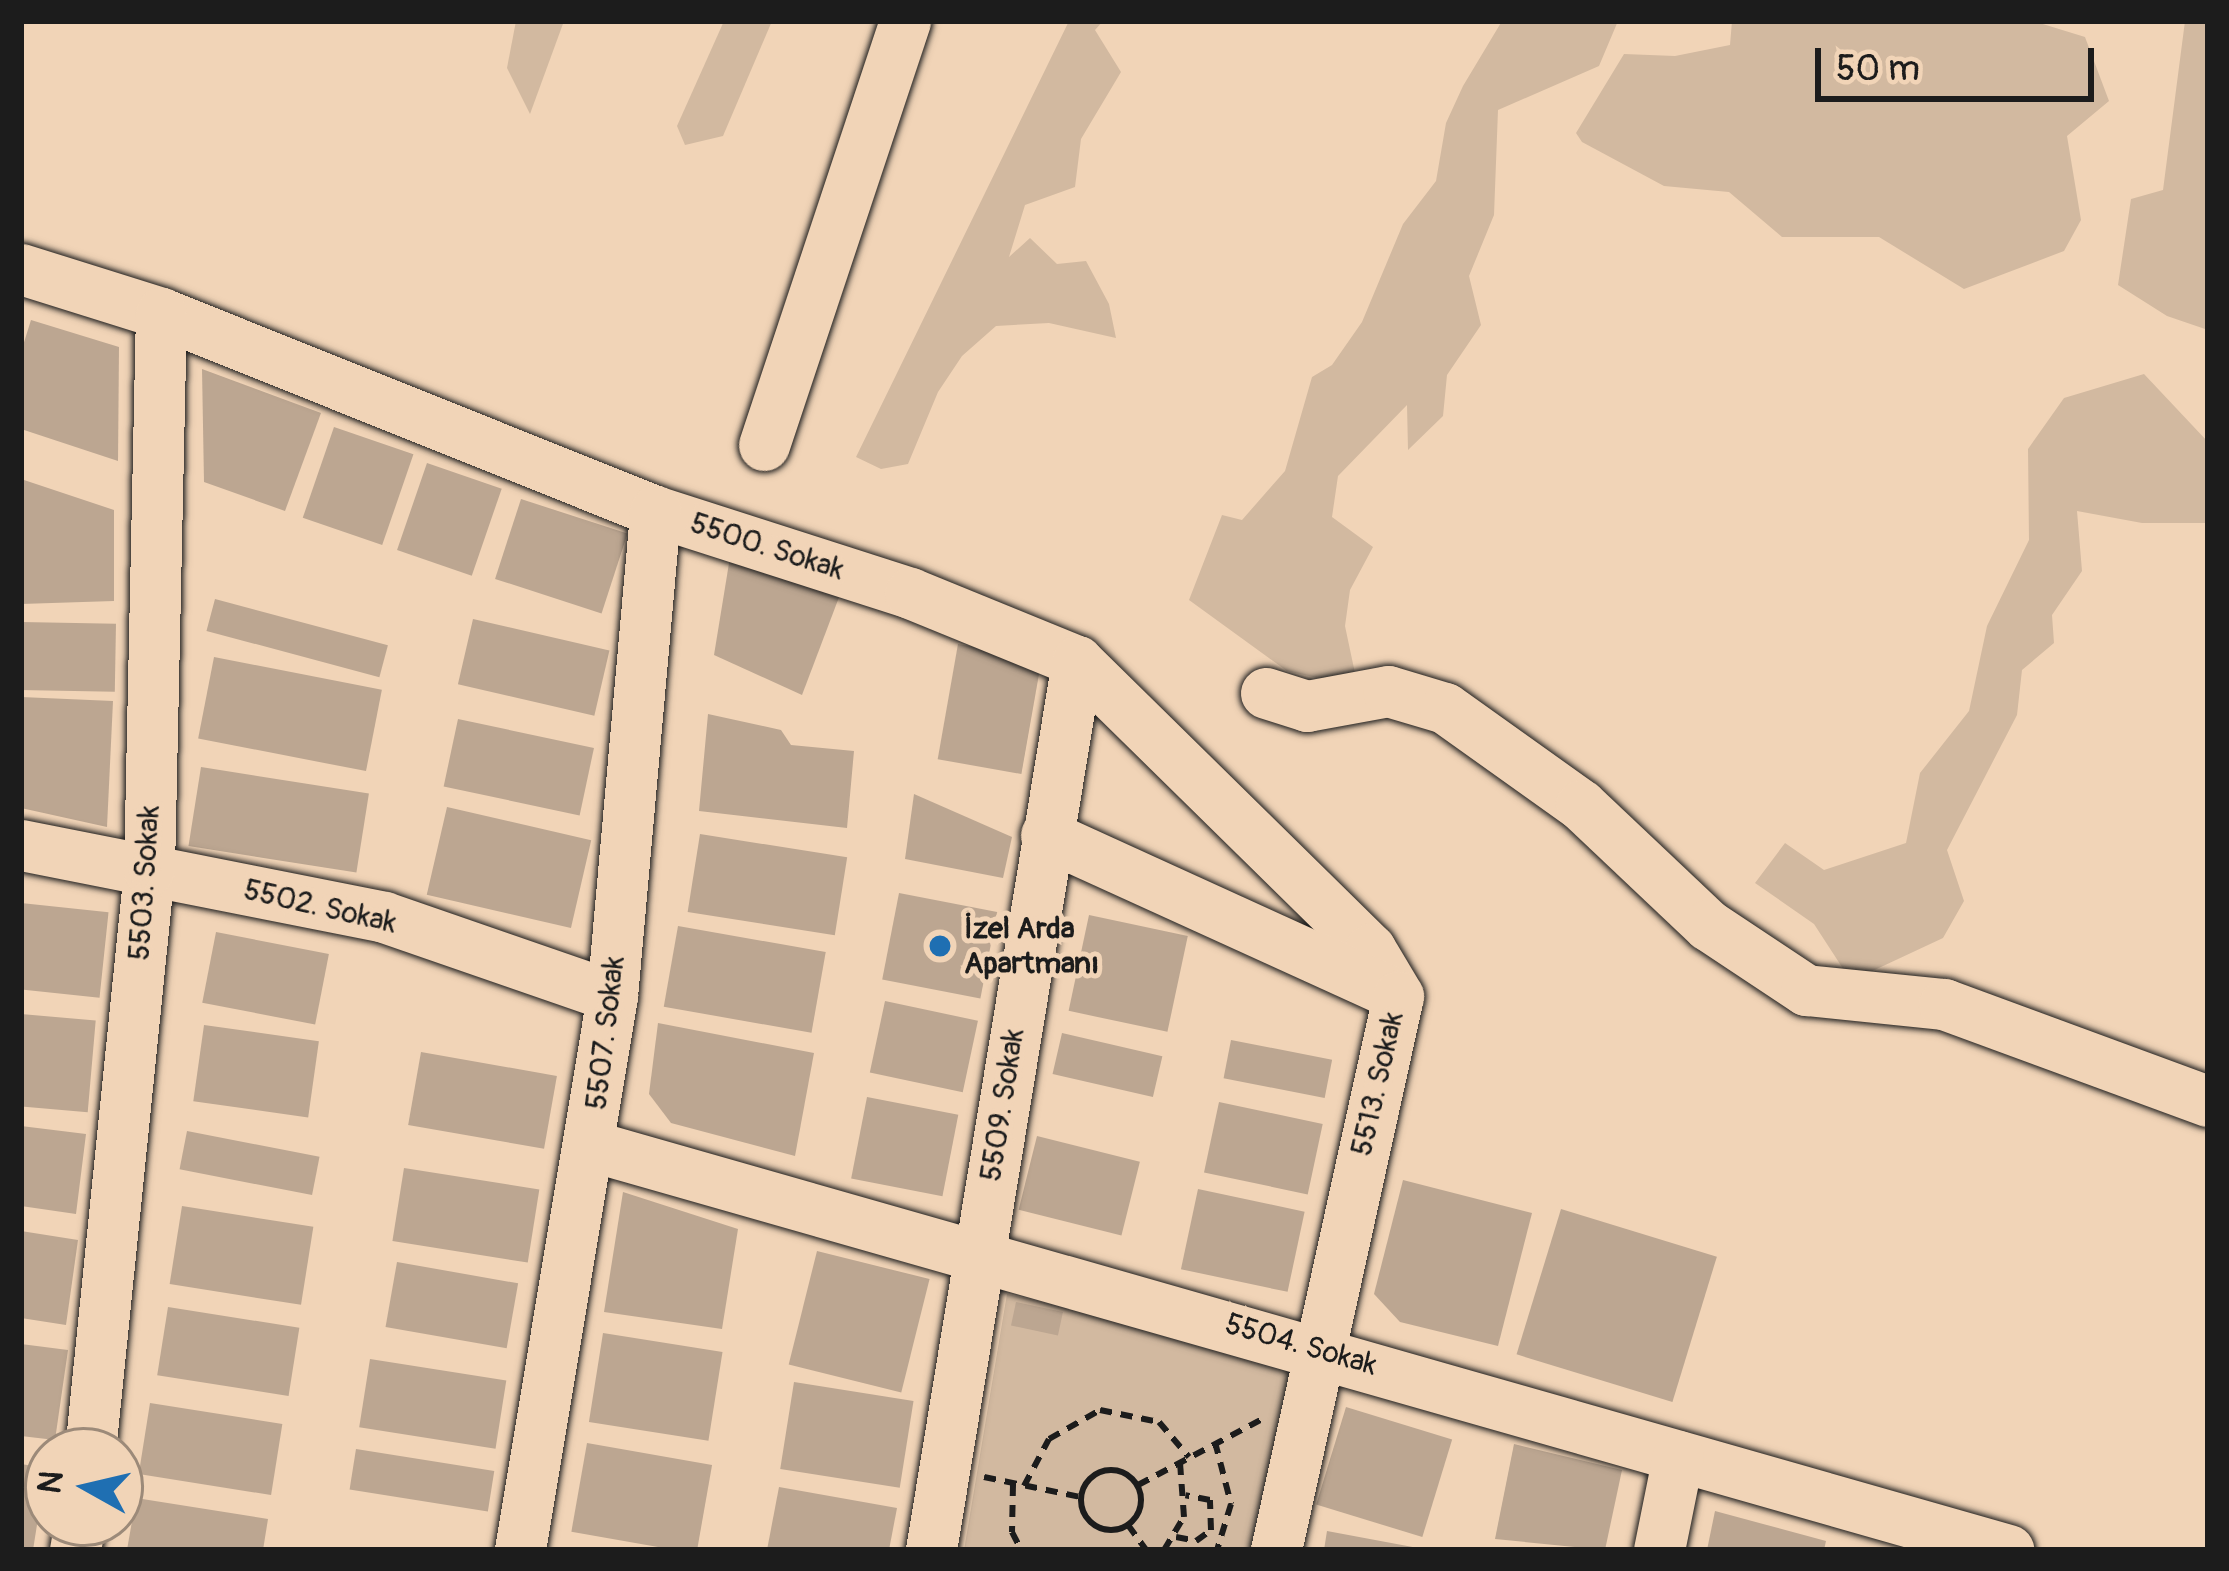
<!DOCTYPE html>
<meta charset="utf-8">
<style>
body{margin:0}
#map{position:relative;width:2229px;height:1571px;overflow:hidden;background:#f1d4b7;font-family:Pangolin,sans-serif}
div>[style]{position:absolute}
[style*='--x']{left:calc(var(--x)*1px);top:calc(var(--y)*1px);width:calc(var(--w)*1px);rotate:calc(var(--a)*1deg)}
.green>*{inset:0;background:#d2b9a0}
.building>*{inset:0;background:#bca691;transform-origin:0 0}
.path>*{height:6px;margin-top:-3px;transform-origin:0;background:repeating-linear-gradient(90deg,#1c1c1c 0 12px,transparent 0 21px)}
.path>.ring{margin:-3px;padding:0;box-sizing:content-box;background:none;border:6px solid #1c1c1c;border-radius:50%}
.roads{filter:drop-shadow(0 0 3px #1c1c1c) drop-shadow(0 0 3px #1c1c1c)}
.minor>*{height:51px;margin:-25.5px;padding:0 25.5px;transform-origin:25.5px;border-radius:25.5px;background:#f1d4b7}
.dots>*{width:33px;height:33px;translate:-50% -50%;box-sizing:border-box;border:6px solid #f1d4b7;border-radius:50%}
span{translate:-50% -50%;white-space:nowrap;text-align:center;line-height:1.15;-webkit-text-stroke:10px #f1d4b7;paint-order:stroke}
.street-label{font-size:30px;color:#1c1c1c}
.poi-label{font-size:30px;color:#1c1c1c;font-weight:700}
.left{translate:0 -50%;text-align:left}
.frame{position:absolute;inset:0;border:24px solid #1c1c1c;pointer-events:none}
.north{position:absolute;left:24px;top:1427px;width:120px;height:120px;box-sizing:border-box;background:#f1d4b7;border:3px solid #9c8a79;border-radius:50%;rotate:278deg;font-size:33px;font-weight:700;line-height:48px;text-align:center;color:#1c1c1c}
.north::after{content:'';display:block;margin:auto;width:42px;height:54px;background:#1f6fb2;clip-path:polygon(50% 0,100% 100%,50% 72%,0 100%)}
.scale{position:absolute;left:1815px;top:48px;width:279px;height:54px;box-sizing:border-box;border:6px solid #1c1c1c;border-top:0;padding-left:15px;font-size:36px;line-height:42px;white-space:nowrap;color:#1c1c1c;-webkit-text-stroke:9px #f1d4b7;paint-order:stroke}
</style>
<div id="map">
<div class="green">
<div style="clip-path:polygon(516px 21px,564px 21px,530px 114px,507px 68px)"></div>
<div style="clip-path:polygon(724px 21px,772px 21px,723px 136px,685px 145px,677px 126px)"></div>
<div style="clip-path:polygon(1069px 21px,1103px 21px,1095px 30px,1121px 72px,1081px 139px,1075px 187px,1025px 205px,1009px 257px,1030px 238px,1057px 264px,1086px 261px,1109px 304px,1116px 338px,1049px 323px,996px 326px,962px 356px,938px 392px,908px 464px,881px 469px,856px 457px)"></div>
<div style="clip-path:polygon(1502px 21px,1618px 21px,1599px 66px,1498px 110px,1494px 215px,1469px 276px,1481px 325px,1447px 375px,1443px 416px,1408px 450px,1407px 405px,1338px 476px,1332px 517px,1373px 547px,1350px 590px,1345px 626px,1356px 678px,1335px 682px,1287px 671px,1189px 600px,1222px 515px,1242px 520px,1285px 471px,1312px 377px,1332px 365px,1362px 322px,1403px 224px,1436px 181px,1446px 123px,1463px 86px)"></div>
<div style="clip-path:polygon(1732px 21px,2033px 21px,2085px 37px,2109px 101px,2067px 136px,2081px 220px,2064px 251px,1964px 289px,1879px 237px,1782px 237px,1729px 192px,1664px 186px,1582px 142px,1576px 133px,1624px 54px,1675px 56px,1730px 45px)"></div>
<div style="clip-path:polygon(2185px 21px,2208px 21px,2208px 330px,2167px 316px,2118px 285px,2131px 199px,2163px 190px)"></div>
<div style="clip-path:polygon(2144px 374px,2208px 442px,2208px 523px,2142px 523px,2077px 511px,2082px 571px,2052px 615px,2054px 643px,2022px 670px,2017px 715px,1947px 850px,1964px 901px,1943px 938px,1851px 981px,1814px 924px,1755px 883px,1785px 843px,1824px 870px,1906px 843px,1920px 773px,1969px 711px,1987px 626px,2029px 540px,2028px 449px,2064px 398px)"></div>
<div style="clip-path:polygon(1007px 1294px,1293px 1361px,1253px 1550px,964px 1550px)"></div>
</div>
<div class="building">
<div style="clip-path:polygon(31px 320px,119px 347px,118px 461px,21px 429px,21px 352px)"></div>
<div style="clip-path:polygon(202px 369px,321px 413px,285px 511px,204px 482px)"></div>
<div style="left:334px;top:427px;width:84px;height:96px;rotate:19deg"></div>
<div style="left:427px;top:463px;width:79px;height:92px;rotate:19deg"></div>
<div style="clip-path:polygon(21px 479px,114px 510px,114px 601px,21px 604px)"></div>
<div style="left:521px;top:499px;width:112px;height:84px;rotate:18deg"></div>
<div style="clip-path:polygon(731px 551px,841px 592px,802px 695px,714px 655px)"></div>
<div style="left:215px;top:599px;width:179px;height:33px;rotate:15deg"></div>
<div style="left:473px;top:619px;width:140px;height:67px;rotate:13deg"></div>
<div style="left:21px;top:622px;width:95px;height:68px;rotate:1deg"></div>
<div style="left:958px;top:644px;width:85px;height:117px;rotate:10deg"></div>
<div style="left:214px;top:657px;width:171px;height:83px;rotate:11deg"></div>
<div style="clip-path:polygon(21px 697px,113px 701px,107px 827px,21px 808px)"></div>
<div style="clip-path:polygon(708px 714px,781px 730px,791px 745px,854px 751px,847px 828px,699px 811px)"></div>
<div style="left:458px;top:719px;width:139px;height:69px;rotate:12deg"></div>
<div style="left:201px;top:767px;width:170px;height:80px;rotate:9deg"></div>
<div style="clip-path:polygon(914px 794px,1012px 837px,1003px 878px,905px 859px)"></div>
<div style="left:447px;top:807px;width:148px;height:90px;rotate:13deg"></div>
<div style="left:700px;top:834px;width:149px;height:79px;rotate:9deg"></div>
<div style="left:899px;top:893px;width:100px;height:88px;rotate:11deg"></div>
<div style="left:21px;top:903px;width:88px;height:86px;rotate:6deg"></div>
<div style="left:1089px;top:915px;width:101px;height:98px;rotate:12deg"></div>
<div style="left:678px;top:926px;width:150px;height:82px;rotate:10deg"></div>
<div style="left:216px;top:932px;width:115px;height:72px;rotate:11deg"></div>
<div style="left:885px;top:1001px;width:95px;height:73px;rotate:12deg"></div>
<div style="left:21px;top:1014px;width:75px;height:92px;rotate:5deg"></div>
<div style="clip-path:polygon(658px 1023px,814px 1053px,795px 1156px,671px 1123px,649px 1094px)"></div>
<div style="left:204px;top:1025px;width:116px;height:77px;rotate:8deg"></div>
<div style="left:1062px;top:1033px;width:103px;height:42px;rotate:13deg"></div>
<div style="left:1231px;top:1040px;width:103px;height:39px;rotate:11deg"></div>
<div style="left:421px;top:1052px;width:138px;height:74px;rotate:10deg"></div>
<div style="left:867px;top:1097px;width:93px;height:83px;rotate:11deg"></div>
<div style="left:1219px;top:1102px;width:106px;height:72px;rotate:12deg"></div>
<div style="clip-path:polygon(21px 1126px,86px 1134px,76px 1214px,21px 1206px)"></div>
<div style="left:187px;top:1131px;width:135px;height:39px;rotate:11deg"></div>
<div style="left:1037px;top:1136px;width:106px;height:76px;rotate:14deg"></div>
<div style="left:404px;top:1168px;width:137px;height:74px;rotate:9deg"></div>
<div style="clip-path:polygon(1403px 1180px,1532px 1213px,1498px 1346px,1400px 1322px,1374px 1294px)"></div>
<div style="left:1198px;top:1189px;width:109px;height:82px;rotate:12deg"></div>
<div style="clip-path:polygon(623px 1192px,738px 1229px,722px 1329px,604px 1312px)"></div>
<div style="left:182px;top:1206px;width:133px;height:79px;rotate:9deg"></div>
<div style="left:1561px;top:1209px;width:163px;height:152px;rotate:17deg"></div>
<div style="clip-path:polygon(21px 1231px,78px 1240px,66px 1325px,21px 1318px)"></div>
<div style="left:817px;top:1251px;width:116px;height:117px;rotate:14deg"></div>
<div style="left:397px;top:1262px;width:123px;height:66px;rotate:10deg"></div>
<div style="left:1016px;top:1302px;width:48px;height:24px;rotate:12deg"></div>
<div style="left:168px;top:1307px;width:133px;height:69px;rotate:9deg"></div>
<div style="left:603px;top:1333px;width:121px;height:90px;rotate:9deg"></div>
<div style="clip-path:polygon(21px 1344px,68px 1350px,55px 1440px,21px 1436px)"></div>
<div style="left:370px;top:1359px;width:138px;height:69px;rotate:9deg"></div>
<div style="left:794px;top:1382px;width:121px;height:88px;rotate:9deg"></div>
<div style="left:150px;top:1403px;width:134px;height:72px;rotate:9deg"></div>
<div style="left:1346px;top:1407px;width:111px;height:102px;rotate:17deg"></div>
<div style="left:587px;top:1443px;width:127px;height:90px;rotate:10deg"></div>
<div style="clip-path:polygon(1514px 1444px,1622px 1470px,1605px 1550px,1495px 1539px)"></div>
<div style="left:356px;top:1449px;width:140px;height:41px;rotate:9deg"></div>
<div style="clip-path:polygon(21px 1464px,46px 1468px,33px 1550px,21px 1550px)"></div>
<div style="clip-path:polygon(779px 1487px,897px 1508px,889px 1550px,767px 1550px)"></div>
<div style="clip-path:polygon(136px 1498px,268px 1519px,263px 1550px,127px 1550px)"></div>
<div style="clip-path:polygon(1715px 1511px,1826px 1541px,1824px 1550px,1707px 1550px)"></div>
<div style="clip-path:polygon(1327px 1531px,1418px 1548px,1417px 1550px,1324px 1550px)"></div>
</div>
<div class="path">
<div style="--x:1215;--y:1442;--w:64;--a:75.5"></div>
<div style="--x:1231;--y:1504;--w:48;--a:106.9"></div>
<div class="ring" style="left:1081px;top:1470px;width:54px;height:54px"></div>
<div style="--x:984;--y:1477;--w:99;--a:11.7"></div>
<div style="--x:1013;--y:1484;--w:48;--a:91.2"></div>
<div style="--x:1012;--y:1532;--w:20;--a:63"></div>
<div style="--x:1138;--y:1485;--w:140;--a:-28"></div>
<div style="--x:1024;--y:1486;--w:53;--a:-62"></div>
<div style="--x:1049;--y:1439;--w:59;--a:-29.6"></div>
<div style="--x:1100;--y:1410;--w:60;--a:11.5"></div>
<div style="--x:1159;--y:1422;--w:46;--a:49.4"></div>
<div style="--x:1128;--y:1525;--w:31;--a:54"></div>
<div style="--x:1176;--y:1537;--w:20;--a:11"></div>
<div style="--x:1196;--y:1541;--w:19;--a:-36"></div>
<div style="--x:1211;--y:1530;--w:30;--a:-92"></div>
<div style="--x:1210;--y:1500;--w:25;--a:-169"></div>
<div style="--x:1164;--y:1550;--w:39;--a:-59"></div>
<div style="--x:1184;--y:1517;--w:55;--a:-94.2"></div>
</div>
<div class="roads">
<div class="minor">
<div style="--x:21;--y:269;--w:147;--a:17.4"></div>
<div style="--x:161;--y:313;--w:532;--a:21.84"></div>
<div style="--x:655;--y:511;--w:268;--a:17.8"></div>
<div style="--x:910;--y:593;--w:180;--a:22.2"></div>
<div style="--x:1077;--y:661;--w:411;--a:44.5"></div>
<div style="--x:1370;--y:949;--w:55;--a:59.2"></div>
<div style="--x:764;--y:445;--w:447;--a:-71.6"></div>
<div style="--x:1266;--y:693;--w:43;--a:17.6"></div>
<div style="--x:1307;--y:706;--w:82;--a:-10.5"></div>
<div style="--x:1388;--y:691;--w:59;--a:16.6"></div>
<div style="--x:1445;--y:708;--w:167;--a:35.5"></div>
<div style="--x:1581;--y:805;--w:175;--a:43.4"></div>
<div style="--x:1708;--y:925;--w:118;--a:33.6"></div>
<div style="--x:1806;--y:990;--w:139;--a:5.8"></div>
<div style="--x:1944;--y:1004;--w:281;--a:20.2"></div>
<div style="--x:1046;--y:835;--w:380;--a:24.5"></div>
<div style="--x:21;--y:845;--w:370;--a:11.2"></div>
<div style="--x:384;--y:917;--w:241;--a:19.1"></div>
<div style="--x:592;--y:1146;--w:1473;--a:15.92"></div>
<div style="--x:90;--y:1451;--w:584;--a:-84.2"></div>
<div style="--x:149;--y:870;--w:557;--a:-88.77"></div>
<div style="--x:75;--y:1550;--w:27;--a:-80"></div>
<div style="--x:520;--y:1550;--w:562;--a:-80.57"></div>
<div style="--x:612;--y:996;--w:487;--a:-84.9"></div>
<div style="--x:931;--y:1550;--w:901;--a:-80.67"></div>
<div style="--x:1276;--y:1550;--w:567;--a:-77.58"></div>
<div style="--x:1659;--y:1550;--w:96;--a:-78.6"></div>
</div>
</div>
<div class="dots">
<div style="left:940px;top:946px;background:#1f6fb2"></div>
</div>
<div class="street-label">
<span style="left:767px;top:547px;rotate:18deg">5500. Sokak</span>
<span style="left:145px;top:883px;rotate:-86deg">5503. Sokak</span>
<span style="left:320px;top:907px;rotate:13deg">5502. Sokak</span>
<span style="left:606px;top:1033px;rotate:-83deg">5507. Sokak</span>
<span style="left:1378px;top:1084px;rotate:-77deg">5513. Sokak</span>
<span style="left:1003px;top:1105px;rotate:-81deg">5509. Sokak</span>
<span style="left:1301px;top:1345px;rotate:16deg">5504. Sokak</span>
</div>
<div class="poi-label">
<span class="left" style="left:964px;top:946px">İzel Arda<br>Apartmanı</span>
</div>
<div class="frame"></div>
<div class="north">N</div>
<div class="scale">50 m</div>
</div>
